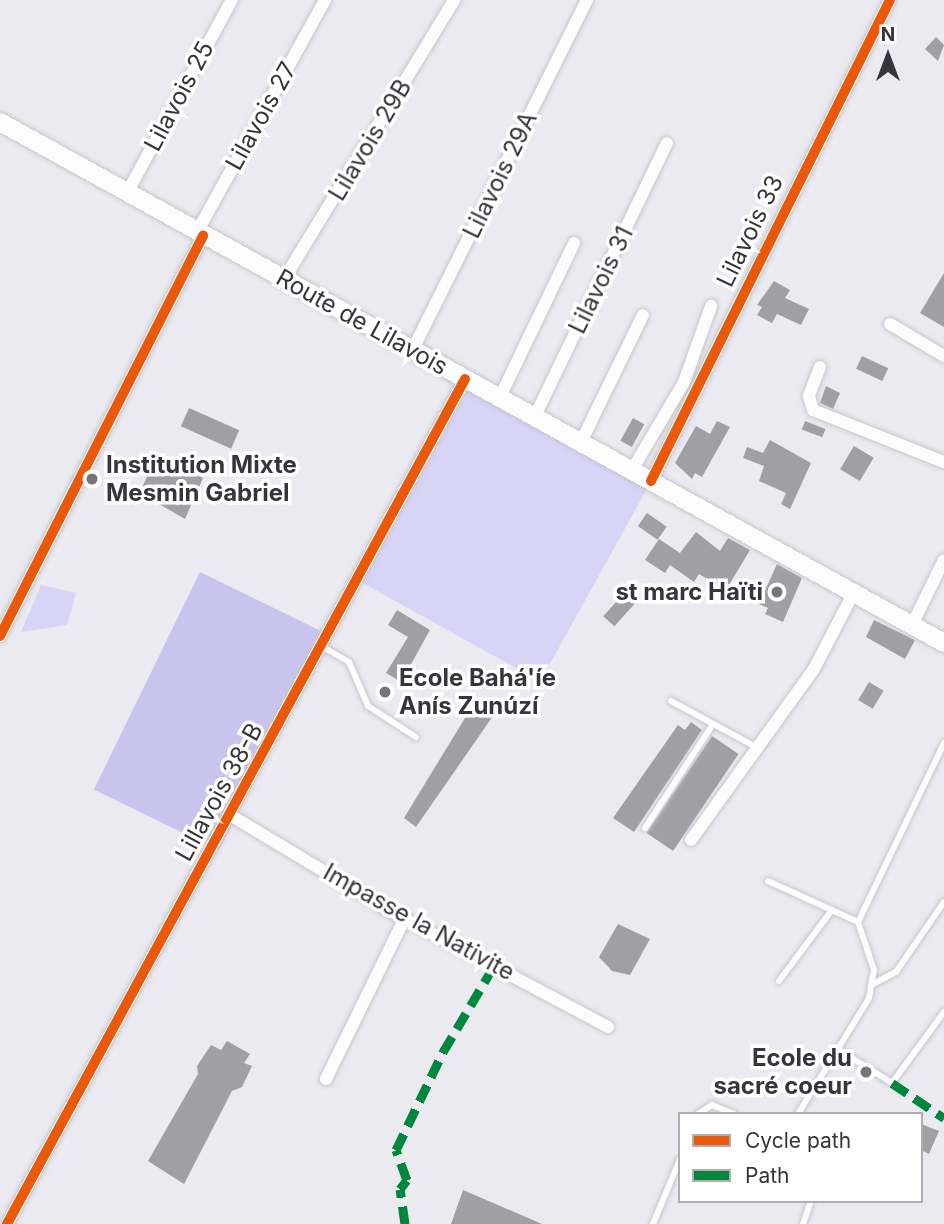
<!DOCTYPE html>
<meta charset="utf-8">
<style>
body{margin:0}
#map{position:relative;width:944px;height:1224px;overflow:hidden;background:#eaeaf0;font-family:Inter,sans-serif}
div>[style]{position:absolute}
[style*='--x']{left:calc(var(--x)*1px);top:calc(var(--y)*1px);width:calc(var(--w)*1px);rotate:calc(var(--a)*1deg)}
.green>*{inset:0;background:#d7d4f6;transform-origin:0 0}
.forest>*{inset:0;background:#c8c4ed;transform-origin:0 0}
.building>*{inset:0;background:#a09fa4;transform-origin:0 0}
.roads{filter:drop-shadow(0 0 2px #c7c7cb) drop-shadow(0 0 2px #c7c7cb)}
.lane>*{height:6px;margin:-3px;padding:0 3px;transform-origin:3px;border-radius:3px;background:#fcfcfd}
.street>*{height:12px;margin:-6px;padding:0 6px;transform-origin:6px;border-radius:6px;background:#fcfcfd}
.secondary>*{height:18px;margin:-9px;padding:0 9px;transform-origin:9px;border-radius:9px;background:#fcfcfd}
.quiet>*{height:9px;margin-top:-4.5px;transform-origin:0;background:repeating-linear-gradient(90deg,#00873e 0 18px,transparent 0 27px)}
.cycleway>*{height:10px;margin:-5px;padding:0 5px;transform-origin:5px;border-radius:5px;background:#e8590c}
.dots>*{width:19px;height:19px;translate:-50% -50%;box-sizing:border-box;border:4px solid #fff;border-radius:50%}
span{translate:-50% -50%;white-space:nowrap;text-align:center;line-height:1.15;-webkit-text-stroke:7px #fff;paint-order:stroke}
.street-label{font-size:24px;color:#36363a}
.poi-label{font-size:24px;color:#36363a;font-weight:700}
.left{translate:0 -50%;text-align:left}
.right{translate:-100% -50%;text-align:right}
.legend{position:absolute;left:678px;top:1112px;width:245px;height:91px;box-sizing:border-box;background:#fff;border:2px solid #afafb0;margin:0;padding:9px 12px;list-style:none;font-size:21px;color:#36363a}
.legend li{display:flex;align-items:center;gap:14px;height:35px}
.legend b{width:35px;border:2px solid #afafb0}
.north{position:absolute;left:853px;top:21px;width:70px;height:70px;-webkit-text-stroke:5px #fff;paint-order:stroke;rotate:0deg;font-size:19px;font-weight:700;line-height:28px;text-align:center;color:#36363a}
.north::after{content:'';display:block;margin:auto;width:24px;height:32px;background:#36363a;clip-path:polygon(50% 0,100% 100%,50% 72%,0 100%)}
</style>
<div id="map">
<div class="green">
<div style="left:469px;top:387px;width:205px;height:223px;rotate:29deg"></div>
<div style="clip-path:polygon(41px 585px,76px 593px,67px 625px,21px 632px)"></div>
</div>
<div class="forest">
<div style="left:200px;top:572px;width:139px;height:242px;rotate:26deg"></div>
</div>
<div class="building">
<div style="clip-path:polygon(936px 37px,944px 45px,938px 61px,925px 49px)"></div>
<div style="clip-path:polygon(944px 273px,944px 327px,920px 313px)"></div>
<div style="clip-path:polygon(774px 281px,790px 290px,785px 298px,809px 309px,801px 325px,777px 314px,772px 323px,757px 315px,762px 307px,757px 305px)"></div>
<div style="left:862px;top:356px;width:29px;height:14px;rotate:25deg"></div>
<div style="clip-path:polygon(826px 386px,840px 393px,833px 409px,820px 403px)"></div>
<div style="left:189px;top:408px;width:55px;height:20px;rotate:24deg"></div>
<div style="left:633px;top:418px;width:13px;height:26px;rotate:29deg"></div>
<div style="clip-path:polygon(717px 421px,730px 427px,702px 477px,695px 473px,692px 479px,675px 463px,696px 426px,710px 434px)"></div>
<div style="left:805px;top:421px;width:22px;height:9px;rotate:21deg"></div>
<div style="clip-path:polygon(770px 440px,811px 463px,790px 509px,781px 504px,786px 493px,759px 481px,764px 466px,743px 458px,747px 447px,763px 453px)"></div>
<div style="left:854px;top:446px;width:23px;height:27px;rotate:31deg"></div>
<div style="clip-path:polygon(152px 464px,173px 472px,176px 466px,203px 478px,185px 519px,140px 493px)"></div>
<div style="left:647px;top:513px;width:24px;height:16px;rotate:35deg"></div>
<div style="clip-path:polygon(696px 532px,720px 551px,728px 538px,750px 550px,726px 590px,699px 574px,694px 582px,670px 565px,665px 573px,645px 560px,659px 539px,680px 553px)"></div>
<div style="clip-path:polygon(777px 564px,802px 578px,783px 622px,765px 614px,768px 608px,759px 604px)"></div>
<div style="left:626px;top:591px;width:15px;height:34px;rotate:42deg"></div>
<div style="clip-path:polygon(397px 610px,430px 630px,401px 682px,386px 673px,408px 637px,388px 625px)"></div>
<div style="clip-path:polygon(874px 620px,915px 640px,905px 659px,866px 637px)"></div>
<div style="left:869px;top:682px;width:17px;height:21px;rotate:31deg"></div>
<div style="clip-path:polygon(476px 700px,495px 713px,416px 827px,404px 818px)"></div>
<div style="clip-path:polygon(691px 722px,702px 730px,634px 832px,613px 818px,678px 725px,685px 730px)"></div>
<div style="left:712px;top:736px;width:32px;height:117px;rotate:34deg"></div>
<div style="clip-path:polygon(618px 924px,650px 939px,630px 975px,612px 971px,599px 957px)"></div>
<div style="clip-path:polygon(227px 1041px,250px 1054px,244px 1063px,252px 1066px,242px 1087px,232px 1091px,184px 1184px,148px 1161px,198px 1074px,197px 1066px,211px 1045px,221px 1050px)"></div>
<div style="clip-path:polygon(921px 1124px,939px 1131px,929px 1154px,921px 1150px)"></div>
<div style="clip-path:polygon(463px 1190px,542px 1224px,451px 1224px)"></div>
</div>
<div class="roads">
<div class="lane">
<div style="--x:323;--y:647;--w:30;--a:30"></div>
<div style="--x:349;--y:662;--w:48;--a:66.6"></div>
<div style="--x:368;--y:706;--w:57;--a:32.9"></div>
<div style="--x:671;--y:701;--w:99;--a:28.4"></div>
<div style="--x:645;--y:828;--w:124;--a:-56.8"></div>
<div style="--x:768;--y:881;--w:99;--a:24.5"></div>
<div style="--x:779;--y:981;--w:89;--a:-53.3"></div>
<div style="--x:873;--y:984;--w:26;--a:-28"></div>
<div style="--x:896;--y:972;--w:85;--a:-55.6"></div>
<div style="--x:839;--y:1050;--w:62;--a:31.9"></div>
<div style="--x:892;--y:1083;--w:88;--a:-53.8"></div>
<div style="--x:698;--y:1114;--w:17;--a:-33"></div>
<div style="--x:712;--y:1105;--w:24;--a:22"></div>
<div style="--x:798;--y:1114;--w:136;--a:-58.5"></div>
<div style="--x:869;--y:998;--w:28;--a:-80"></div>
<div style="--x:874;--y:970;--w:51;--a:-108.4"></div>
<div style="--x:858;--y:922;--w:199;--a:-64.3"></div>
<div style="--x:653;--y:1224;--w:70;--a:-67.4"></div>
<div style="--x:803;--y:1224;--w:24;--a:-71"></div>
</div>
<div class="street">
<div style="--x:127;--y:193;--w:220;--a:-61.5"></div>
<div style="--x:197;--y:232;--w:265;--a:-61.1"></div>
<div style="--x:284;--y:279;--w:327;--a:-58.6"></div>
<div style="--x:890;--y:324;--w:63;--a:30.7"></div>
<div style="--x:413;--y:349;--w:390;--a:-63.5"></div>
<div style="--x:820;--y:367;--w:31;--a:111"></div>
<div style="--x:809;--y:396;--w:15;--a:74"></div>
<div style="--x:813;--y:410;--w:141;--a:21.7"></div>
<div style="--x:500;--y:397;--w:171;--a:-64.3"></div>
<div style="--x:535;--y:416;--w:303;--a:-64.2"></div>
<div style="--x:581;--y:442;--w:141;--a:-64"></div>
<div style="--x:632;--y:470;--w:102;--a:-59.4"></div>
<div style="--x:684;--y:382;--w:81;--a:-70.4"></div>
<div style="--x:651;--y:481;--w:537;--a:-63.58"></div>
<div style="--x:912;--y:625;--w:72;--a:-63.8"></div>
<div style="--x:0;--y:636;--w:449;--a:-63.1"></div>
<div style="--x:230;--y:815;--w:187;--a:31"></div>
<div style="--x:390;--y:911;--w:247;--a:28"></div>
<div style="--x:691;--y:840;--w:211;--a:-54.3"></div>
<div style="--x:814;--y:669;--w:85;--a:-62.5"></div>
<div style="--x:326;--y:1079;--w:179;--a:-63.9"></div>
<div style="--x:7;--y:1224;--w:961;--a:-61.54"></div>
</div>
<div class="secondary">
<div style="--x:0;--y:122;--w:1078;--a:28.89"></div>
</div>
</div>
<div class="quiet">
<div style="--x:892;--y:1083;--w:63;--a:33.9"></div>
<div style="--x:405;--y:1224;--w:35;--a:-98"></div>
<div style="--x:400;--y:1189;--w:11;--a:-52"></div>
<div style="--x:407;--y:1180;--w:32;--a:-110"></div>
<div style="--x:396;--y:1150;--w:109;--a:-64.4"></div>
<div style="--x:443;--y:1052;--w:102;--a:-59.4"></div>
</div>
<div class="cycleway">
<div style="--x:651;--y:481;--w:537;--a:-63.58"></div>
<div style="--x:0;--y:636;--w:449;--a:-63.1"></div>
<div style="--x:7;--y:1224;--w:961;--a:-61.54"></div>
</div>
<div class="dots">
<div style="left:92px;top:479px;background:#75757a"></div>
<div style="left:777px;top:592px;background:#75757a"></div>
<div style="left:385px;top:692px;background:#75757a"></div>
<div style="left:866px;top:1072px;background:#75757a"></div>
</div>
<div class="street-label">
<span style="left:179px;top:96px;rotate:-62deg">Lilavois 25</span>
<span style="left:261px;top:116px;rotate:-61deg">Lilavois 27</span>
<span style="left:370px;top:140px;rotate:-59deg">Lilavois 29B</span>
<span style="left:500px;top:175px;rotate:-64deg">Lilavois 29A</span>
<span style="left:750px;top:231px;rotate:-64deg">Lilavois 33</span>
<span style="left:601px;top:280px;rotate:-64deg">Lilavois 31</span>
<span style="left:362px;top:322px;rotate:29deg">Route de Lilavois</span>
<span style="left:219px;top:792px;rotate:-61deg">Lillavois 38-B</span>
<span style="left:419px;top:922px;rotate:29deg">Impasse la Nativite</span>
</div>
<div class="poi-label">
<span class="left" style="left:106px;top:479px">Institution Mixte<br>Mesmin Gabriel</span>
<span class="right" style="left:763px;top:592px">st marc Haïti</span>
<span class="left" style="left:399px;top:692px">Ecole Bahá'íe<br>Anís Zunúzí</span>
<span class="right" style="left:852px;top:1072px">Ecole du<br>sacré coeur</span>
</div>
<ul class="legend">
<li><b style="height:9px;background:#e8590c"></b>Cycle path</li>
<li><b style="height:9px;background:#00873e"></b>Path</li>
</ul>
<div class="north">N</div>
</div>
